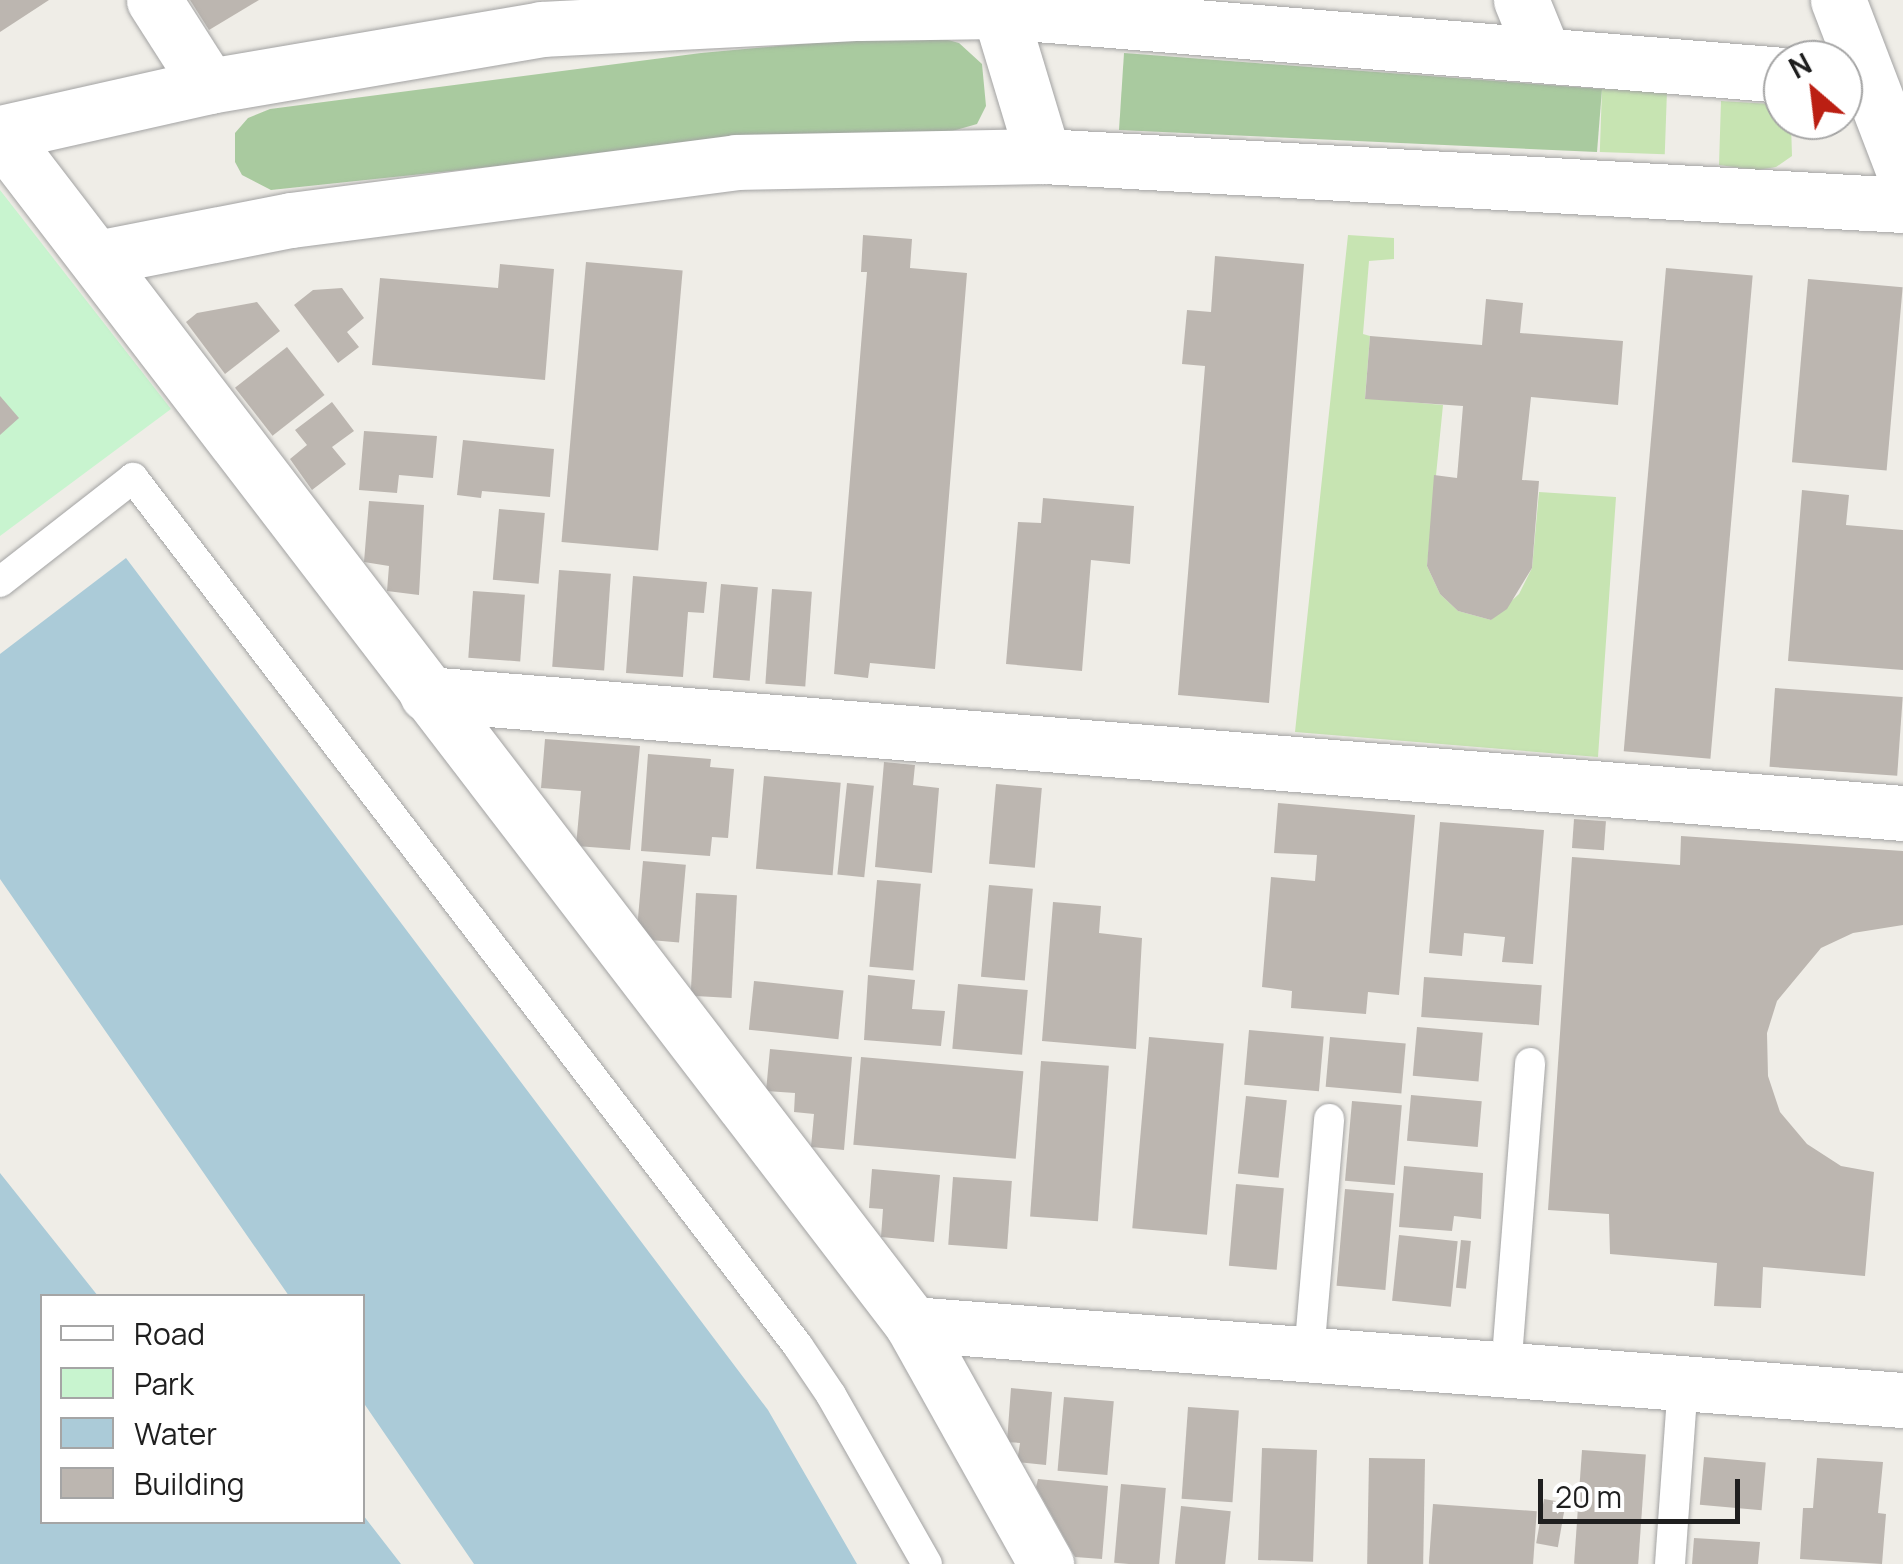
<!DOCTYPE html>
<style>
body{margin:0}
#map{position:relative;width:1903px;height:1564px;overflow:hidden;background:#efede7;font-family:Manrope,sans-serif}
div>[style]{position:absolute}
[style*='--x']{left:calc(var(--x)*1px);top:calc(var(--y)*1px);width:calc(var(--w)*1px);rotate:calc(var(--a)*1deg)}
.grass>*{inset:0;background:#c7e4b2;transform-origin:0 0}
.forest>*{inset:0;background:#a9ca9f}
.park>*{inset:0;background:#c8f4cf}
.water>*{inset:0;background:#abcbd8}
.building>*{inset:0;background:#bcb6b0;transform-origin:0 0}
.roads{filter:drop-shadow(0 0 2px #a3a3a3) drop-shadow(0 0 2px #a3a3a3)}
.service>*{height:30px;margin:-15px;padding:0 15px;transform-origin:15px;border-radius:15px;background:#fff}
.minor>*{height:55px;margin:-27.5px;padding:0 27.5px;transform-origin:27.5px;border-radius:27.5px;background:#fff}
.tertiary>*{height:55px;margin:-27.5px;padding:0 27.5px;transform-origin:27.5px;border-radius:27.5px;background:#fff}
span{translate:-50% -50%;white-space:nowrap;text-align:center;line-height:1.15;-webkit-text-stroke:8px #fff;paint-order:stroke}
.legend{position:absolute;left:40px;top:1294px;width:325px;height:230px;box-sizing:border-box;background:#fff;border:2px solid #a5a5a5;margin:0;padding:12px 18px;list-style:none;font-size:30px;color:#1f1f1f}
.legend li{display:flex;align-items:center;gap:20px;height:50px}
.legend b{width:50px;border:2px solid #a5a5a5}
.north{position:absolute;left:1763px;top:40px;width:100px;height:100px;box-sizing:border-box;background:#fff;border:2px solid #a5a5a5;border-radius:50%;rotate:332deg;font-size:28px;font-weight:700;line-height:40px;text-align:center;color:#1f1f1f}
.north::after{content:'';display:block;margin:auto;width:35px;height:45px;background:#bb1f13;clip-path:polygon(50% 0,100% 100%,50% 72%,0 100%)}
.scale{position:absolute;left:1538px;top:1479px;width:202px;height:45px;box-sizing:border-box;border:5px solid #1f1f1f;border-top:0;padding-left:12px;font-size:30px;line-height:35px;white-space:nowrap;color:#1f1f1f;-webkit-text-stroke:8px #fff;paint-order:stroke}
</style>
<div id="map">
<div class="grass">
<div style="left:1602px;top:89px;width:65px;height:63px;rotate:2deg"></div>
<div style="clip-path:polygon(1721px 101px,1771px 104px,1783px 110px,1783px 120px,1791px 124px,1792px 156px,1776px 167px,1757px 170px,1719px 165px)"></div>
<div style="clip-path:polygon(1348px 235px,1394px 238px,1394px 259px,1369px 261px,1363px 334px,1370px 336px,1365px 398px,1443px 405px,1427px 566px,1440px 594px,1458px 611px,1491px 620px,1519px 594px,1532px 568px,1539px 492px,1616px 497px,1598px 757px,1295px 732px)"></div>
</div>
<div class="forest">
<div style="clip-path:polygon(923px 33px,959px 43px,982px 64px,986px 106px,977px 124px,949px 132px,594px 156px,271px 190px,242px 175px,235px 162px,235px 133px,248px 118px,270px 109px,701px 53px)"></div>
<div style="clip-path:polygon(1124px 53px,1602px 89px,1597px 152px,1119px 130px)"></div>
</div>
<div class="park">
<div style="clip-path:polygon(0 190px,171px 409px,0 536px)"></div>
</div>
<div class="water">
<div style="clip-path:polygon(126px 558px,768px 1410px,857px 1564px,474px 1564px,363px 1402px,362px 1296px,289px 1296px,0 879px,0 654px)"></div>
<div style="clip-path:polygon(0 1173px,98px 1296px,42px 1296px,42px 1522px,362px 1522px,363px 1515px,401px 1564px,0 1564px)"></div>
</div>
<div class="building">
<div style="clip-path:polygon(0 0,49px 0,0 32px)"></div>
<div style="clip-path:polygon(190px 0,259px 0,209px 30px)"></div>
<div style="clip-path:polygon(863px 235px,912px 239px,910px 268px,967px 273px,935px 669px,870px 663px,868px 678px,834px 674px,867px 272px,861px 272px)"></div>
<div style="clip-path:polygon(1215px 256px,1304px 264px,1269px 703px,1178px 695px,1205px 366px,1182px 364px,1187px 310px,1211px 312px)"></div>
<div style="left:586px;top:262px;width:97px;height:281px;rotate:5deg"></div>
<div style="clip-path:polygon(500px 264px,554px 269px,545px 380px,372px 365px,380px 278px,498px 288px)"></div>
<div style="left:1666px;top:268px;width:87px;height:485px;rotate:5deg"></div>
<div style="left:1808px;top:279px;width:95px;height:184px;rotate:5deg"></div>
<div style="clip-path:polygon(342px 288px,364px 318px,347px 332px,359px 347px,338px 363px,294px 305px,313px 290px)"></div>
<div style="clip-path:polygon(1486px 299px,1523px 303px,1520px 333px,1623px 341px,1618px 405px,1531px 397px,1522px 480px,1539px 481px,1532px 568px,1507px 609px,1491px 620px,1458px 611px,1440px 594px,1427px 566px,1434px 475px,1457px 478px,1463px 406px,1365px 399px,1370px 336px,1482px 345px)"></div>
<div style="clip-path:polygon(257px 302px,280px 331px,225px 374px,186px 322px,197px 313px)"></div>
<div style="left:287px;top:347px;width:61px;height:66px;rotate:52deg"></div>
<div style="clip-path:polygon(0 396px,19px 418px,0 435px)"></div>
<div style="clip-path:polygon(332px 402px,354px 431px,332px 447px,346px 464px,312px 490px,290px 459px,307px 445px,295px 430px)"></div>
<div style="clip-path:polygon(364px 431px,437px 436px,433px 478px,399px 475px,397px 493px,359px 490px)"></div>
<div style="clip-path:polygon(463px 440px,554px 449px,550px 497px,482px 491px,481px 498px,457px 495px)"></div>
<div style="clip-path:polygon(1802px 490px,1849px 495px,1846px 525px,1903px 530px,1903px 670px,1788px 661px)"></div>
<div style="clip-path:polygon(1043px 498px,1134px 506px,1130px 564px,1091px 560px,1082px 671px,1006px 664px,1018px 522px,1041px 523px)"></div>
<div style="clip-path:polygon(369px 501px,424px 505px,419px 595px,387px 591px,389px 566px,364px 562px)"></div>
<div style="left:499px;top:509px;width:46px;height:71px;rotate:5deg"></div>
<div style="left:559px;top:570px;width:52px;height:97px;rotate:4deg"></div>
<div style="clip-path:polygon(633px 576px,707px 582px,704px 613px,688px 612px,683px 677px,626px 673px)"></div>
<div style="left:721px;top:584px;width:37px;height:94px;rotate:5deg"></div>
<div style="left:772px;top:589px;width:40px;height:95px;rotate:4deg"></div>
<div style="left:473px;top:591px;width:52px;height:67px;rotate:4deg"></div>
<div style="left:1775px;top:688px;width:128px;height:79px;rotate:4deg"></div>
<div style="clip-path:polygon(545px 739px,640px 746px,630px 850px,576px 846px,581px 791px,541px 788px)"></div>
<div style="clip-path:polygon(648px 754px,711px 759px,710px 767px,734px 769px,728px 838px,712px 837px,710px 856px,641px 851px)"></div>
<div style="clip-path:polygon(884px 762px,915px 765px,913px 785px,939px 788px,932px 873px,875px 867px)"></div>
<div style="left:764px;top:776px;width:77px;height:93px;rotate:5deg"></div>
<div style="left:847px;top:783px;width:27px;height:92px;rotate:6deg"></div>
<div style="left:996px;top:784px;width:46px;height:80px;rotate:5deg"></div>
<div style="clip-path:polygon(1278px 803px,1415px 815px,1399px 995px,1368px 992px,1366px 1014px,1291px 1008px,1292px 991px,1262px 987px,1271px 877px,1315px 881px,1317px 855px,1274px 853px)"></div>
<div style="left:1574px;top:819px;width:32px;height:29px;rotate:4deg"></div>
<div style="clip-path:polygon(1440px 822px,1544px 830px,1533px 964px,1502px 962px,1505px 937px,1464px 933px,1462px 956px,1429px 953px)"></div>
<div style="clip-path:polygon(1681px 836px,1903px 851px,1903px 925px,1853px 933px,1821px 948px,1777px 1001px,1767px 1033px,1768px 1076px,1780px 1112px,1807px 1144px,1841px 1166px,1874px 1172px,1865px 1276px,1763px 1267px,1761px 1308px,1714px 1306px,1717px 1263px,1610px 1254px,1609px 1214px,1548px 1210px,1572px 857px,1680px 865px)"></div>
<div style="left:643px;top:861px;width:43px;height:78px;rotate:5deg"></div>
<div style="left:877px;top:880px;width:44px;height:87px;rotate:5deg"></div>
<div style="left:989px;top:885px;width:44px;height:92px;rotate:5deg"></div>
<div style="left:696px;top:893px;width:41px;height:103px;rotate:3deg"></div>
<div style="clip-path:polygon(1053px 902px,1101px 906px,1099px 933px,1142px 938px,1136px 1049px,1042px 1041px)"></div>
<div style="clip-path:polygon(868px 975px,915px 980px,912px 1009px,945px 1011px,941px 1046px,864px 1040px)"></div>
<div style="left:1424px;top:977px;width:118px;height:40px;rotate:4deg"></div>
<div style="left:754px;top:981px;width:90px;height:49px;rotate:6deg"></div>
<div style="left:958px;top:984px;width:70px;height:65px;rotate:5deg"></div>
<div style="left:1417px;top:1027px;width:66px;height:49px;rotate:5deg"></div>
<div style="left:1249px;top:1030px;width:75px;height:55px;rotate:5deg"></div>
<div style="left:1149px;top:1037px;width:75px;height:192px;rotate:5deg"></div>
<div style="left:1330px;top:1037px;width:76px;height:50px;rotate:5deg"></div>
<div style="clip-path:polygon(770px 1049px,852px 1057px,844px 1150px,811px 1147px,814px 1114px,794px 1112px,795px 1093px,766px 1091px)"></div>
<div style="left:861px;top:1057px;width:163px;height:88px;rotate:5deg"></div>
<div style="left:1041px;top:1061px;width:68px;height:156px;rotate:4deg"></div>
<div style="left:1411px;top:1095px;width:71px;height:46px;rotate:5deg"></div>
<div style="left:1246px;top:1096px;width:41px;height:78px;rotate:6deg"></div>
<div style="left:1352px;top:1101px;width:50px;height:80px;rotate:5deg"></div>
<div style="clip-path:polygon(1404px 1166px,1483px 1173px,1481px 1219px,1454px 1216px,1452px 1231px,1399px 1227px)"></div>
<div style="clip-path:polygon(872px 1169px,940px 1175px,934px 1242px,881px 1237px,883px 1209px,869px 1208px)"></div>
<div style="left:953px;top:1177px;width:59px;height:68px;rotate:4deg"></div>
<div style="left:1236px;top:1184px;width:48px;height:82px;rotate:5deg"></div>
<div style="left:1345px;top:1189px;width:49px;height:97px;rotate:5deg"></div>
<div style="left:1399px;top:1235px;width:59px;height:66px;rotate:6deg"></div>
<div style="left:1461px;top:1240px;width:10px;height:48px;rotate:6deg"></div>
<div style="clip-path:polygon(1011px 1388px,1052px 1392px,1046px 1465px,1017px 1462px,1020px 1443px,1007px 1442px)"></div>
<div style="left:1064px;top:1397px;width:50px;height:74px;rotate:5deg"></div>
<div style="left:1188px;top:1407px;width:51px;height:92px;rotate:4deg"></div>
<div style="left:1262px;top:1448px;width:55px;height:112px;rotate:2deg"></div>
<div style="left:1582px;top:1450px;width:64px;height:114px;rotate:4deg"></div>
<div style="left:1704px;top:1457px;width:62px;height:48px;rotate:5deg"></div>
<div style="left:1369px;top:1458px;width:56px;height:106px;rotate:1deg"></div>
<div style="clip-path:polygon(1817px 1458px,1883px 1462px,1878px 1513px,1886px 1514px,1882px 1564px,1800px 1559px,1803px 1508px,1813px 1508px)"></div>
<div style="clip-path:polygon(1038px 1479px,1108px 1486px,1102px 1559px,1075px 1557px,1036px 1487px)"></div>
<div style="left:1121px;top:1484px;width:45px;height:79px;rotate:5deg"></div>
<div style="left:1544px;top:1499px;width:22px;height:45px;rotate:10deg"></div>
<div style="left:1433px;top:1504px;width:104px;height:60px;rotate:4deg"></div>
<div style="left:1181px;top:1506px;width:50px;height:58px;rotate:6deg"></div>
<div style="clip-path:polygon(1694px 1538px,1760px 1542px,1758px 1564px,1692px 1564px)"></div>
</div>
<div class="roads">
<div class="service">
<div style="--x:0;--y:582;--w:169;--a:-38"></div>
<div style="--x:133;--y:478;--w:1093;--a:52.54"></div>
<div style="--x:798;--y:1346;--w:59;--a:56"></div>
<div style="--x:831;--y:1395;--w:194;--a:60.4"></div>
<div style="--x:1309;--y:1354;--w:236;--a:-85.1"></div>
<div style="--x:1506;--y:1370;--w:308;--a:-85.5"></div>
<div style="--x:1670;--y:1564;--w:181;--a:-85.9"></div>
</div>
<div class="minor">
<div style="--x:154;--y:0;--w:102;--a:57.4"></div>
<div style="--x:996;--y:0;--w:163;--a:73.2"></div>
<div style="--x:1521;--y:0;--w:58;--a:67.8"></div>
<div style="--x:0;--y:134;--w:1499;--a:52.53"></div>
<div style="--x:912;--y:1324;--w:275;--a:60.8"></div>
<div style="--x:427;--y:694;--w:1481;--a:4.61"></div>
<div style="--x:912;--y:1324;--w:994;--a:4.39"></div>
</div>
<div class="tertiary">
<div style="--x:1838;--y:0;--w:181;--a:69"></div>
<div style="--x:1;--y:133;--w:213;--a:-12.7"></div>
<div style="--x:209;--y:86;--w:337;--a:-9.7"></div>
<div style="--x:541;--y:29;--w:319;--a:-2.9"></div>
<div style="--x:860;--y:13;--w:140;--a:-0.8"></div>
<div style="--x:1000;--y:11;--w:786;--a:4.67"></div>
<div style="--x:97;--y:258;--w:198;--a:-11.1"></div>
<div style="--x:291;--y:220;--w:449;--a:-7.4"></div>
<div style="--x:736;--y:162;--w:307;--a:-1.1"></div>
<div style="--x:1043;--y:156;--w:861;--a:3.26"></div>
</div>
</div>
<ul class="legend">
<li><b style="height:12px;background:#fff"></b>Road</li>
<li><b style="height:28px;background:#c8f4cf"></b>Park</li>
<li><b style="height:28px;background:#abcbd8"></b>Water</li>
<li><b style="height:28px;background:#bcb6b0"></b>Building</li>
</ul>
<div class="north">N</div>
<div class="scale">20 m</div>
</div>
